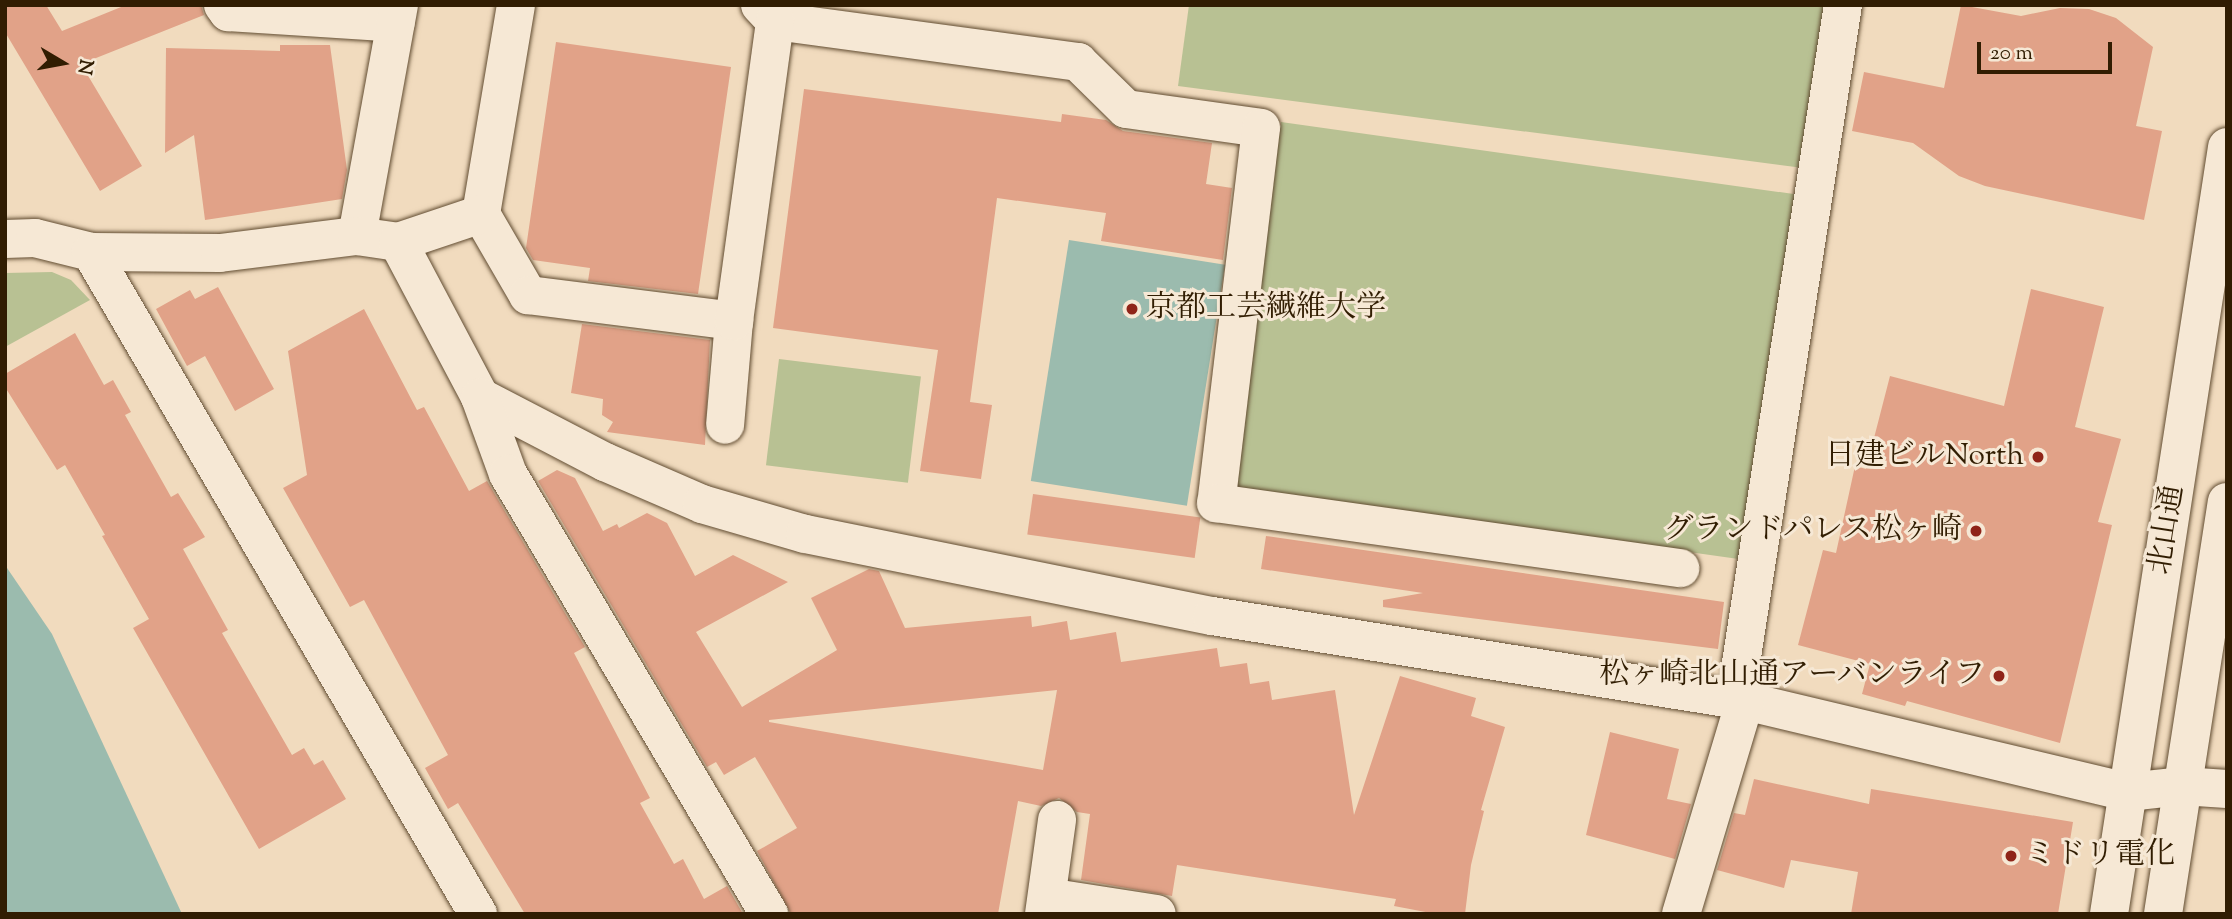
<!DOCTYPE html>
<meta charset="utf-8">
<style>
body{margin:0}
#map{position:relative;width:2232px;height:919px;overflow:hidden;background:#f1dbbe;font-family:"Sorts Mill Goudy","Noto Serif JP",serif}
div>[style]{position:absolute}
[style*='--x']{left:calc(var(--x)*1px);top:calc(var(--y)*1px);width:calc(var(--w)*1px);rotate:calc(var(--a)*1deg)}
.green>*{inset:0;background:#b8c193;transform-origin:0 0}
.water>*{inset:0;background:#9bbbae;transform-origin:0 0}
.building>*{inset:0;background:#e1a288;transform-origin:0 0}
.roads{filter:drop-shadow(0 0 2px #614c31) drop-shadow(0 0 2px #614c31)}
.minor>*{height:38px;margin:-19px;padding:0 19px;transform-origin:19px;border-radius:19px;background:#f6e8d5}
.dots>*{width:19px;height:19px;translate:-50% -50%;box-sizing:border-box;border:4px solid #f6e8d5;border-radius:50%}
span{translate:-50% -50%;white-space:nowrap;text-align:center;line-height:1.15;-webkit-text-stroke:6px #f6e8d5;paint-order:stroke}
.poi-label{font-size:30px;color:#311d02}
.left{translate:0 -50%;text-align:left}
.right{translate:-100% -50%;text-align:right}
.street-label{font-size:30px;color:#311d02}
.frame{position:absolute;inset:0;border:7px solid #311d02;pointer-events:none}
.north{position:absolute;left:28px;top:28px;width:70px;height:70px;-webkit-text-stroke:5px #f6e8d5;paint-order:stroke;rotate:100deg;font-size:19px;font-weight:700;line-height:28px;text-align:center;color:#311d02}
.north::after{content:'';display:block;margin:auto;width:24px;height:32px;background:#311d02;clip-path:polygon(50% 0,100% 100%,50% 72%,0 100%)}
.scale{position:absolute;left:1977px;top:42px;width:135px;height:32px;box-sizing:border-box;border:4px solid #311d02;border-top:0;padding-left:9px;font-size:21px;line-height:24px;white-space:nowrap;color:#311d02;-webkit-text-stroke:5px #f6e8d5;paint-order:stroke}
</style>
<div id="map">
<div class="green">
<div style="clip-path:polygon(1189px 5px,1834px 5px,1811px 169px,1178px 86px)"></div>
<div style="left:1281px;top:122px;width:530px;height:369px;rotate:8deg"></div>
<div style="clip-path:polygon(52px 272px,71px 280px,90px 300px,5px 347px,5px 273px)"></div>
<div style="left:779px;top:359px;width:143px;height:107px;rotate:7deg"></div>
</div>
<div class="water">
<div style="left:1069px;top:240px;width:158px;height:244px;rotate:9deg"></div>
<div style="clip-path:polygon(5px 565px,52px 634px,182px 914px,5px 914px)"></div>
</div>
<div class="building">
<div style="clip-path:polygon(5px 5px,46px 5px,62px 31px,126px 5px,201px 5px,204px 15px,81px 64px,142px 166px,100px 191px,5px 32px)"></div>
<div style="clip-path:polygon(1961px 5px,2021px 16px,2060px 8px,2089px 9px,2116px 18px,2153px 47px,2136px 126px,2162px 131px,2144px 220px,1985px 186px,1959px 176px,1913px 143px,1852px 131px,1864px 72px,1944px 88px)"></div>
<div style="clip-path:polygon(556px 42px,731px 67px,698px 294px,588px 281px,590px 268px,533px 260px,526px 248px)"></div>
<div style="clip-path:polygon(280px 45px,330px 45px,347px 170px,342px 199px,205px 220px,194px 135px,165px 153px,166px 48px,280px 51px)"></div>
<div style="clip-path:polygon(804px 89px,1061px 122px,1062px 114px,1106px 120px,1123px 131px,1212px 143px,1206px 184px,1232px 188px,1223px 260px,1101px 241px,1106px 213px,997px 198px,970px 402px,992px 405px,981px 479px,920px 471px,938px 350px,773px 328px)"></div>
<div style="clip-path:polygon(218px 287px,274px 389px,235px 411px,205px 356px,187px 366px,156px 309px,190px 290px,195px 299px)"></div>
<div style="clip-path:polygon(2031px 289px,2104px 307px,2075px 427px,2121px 439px,2098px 522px,2112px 525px,2060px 743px,1907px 701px,1905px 706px,1862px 694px,1870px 664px,1798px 645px,1823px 550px,1836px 553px,1855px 466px,1866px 469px,1890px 376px,2004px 406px)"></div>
<div style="clip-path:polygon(364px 309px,417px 410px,424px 407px,469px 491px,487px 481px,585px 647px,574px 653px,650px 798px,640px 803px,674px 864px,683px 859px,704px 899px,727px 886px,743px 914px,525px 914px,458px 803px,448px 809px,425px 768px,448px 755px,364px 600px,350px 607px,283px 488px,307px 475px,288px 351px)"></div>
<div style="clip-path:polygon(582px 324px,710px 340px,705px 445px,607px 432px,613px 422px,602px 415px,603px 399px,571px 393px)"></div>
<div style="clip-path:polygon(75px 333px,104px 385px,113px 380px,131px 412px,125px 415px,171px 497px,178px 493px,205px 537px,183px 549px,228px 630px,222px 633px,292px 755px,304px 748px,314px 765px,323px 760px,346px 799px,259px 849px,133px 628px,149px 619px,102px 536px,105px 535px,65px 465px,57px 470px,5px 387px,5px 374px)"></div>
<div style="clip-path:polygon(evenodd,557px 470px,575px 478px,603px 531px,617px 524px,619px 528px,647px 513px,667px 523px,695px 576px,733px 555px,788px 582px,696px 632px,742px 707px,837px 650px,811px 598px,869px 569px,879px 571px,905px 628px,1031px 616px,1032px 627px,1067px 621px,1070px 640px,1116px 632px,1121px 662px,1217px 648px,1220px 667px,1247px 663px,1250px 684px,1269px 681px,1272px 700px,1335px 690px,1354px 815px,1400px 676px,1476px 698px,1471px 716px,1505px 727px,1481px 810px,1484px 811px,1471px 865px,1465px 914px,1436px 914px,1394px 906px,1396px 899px,1177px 865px,1172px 896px,1081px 880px,1090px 814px,1077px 812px,1059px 798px,1041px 806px,1018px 801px,998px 914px,791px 914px,757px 851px,797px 828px,755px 757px,724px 775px,716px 762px,707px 767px,538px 481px,557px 470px,1057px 690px,1043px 770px,769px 722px,769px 720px,1057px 690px)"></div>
<div style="left:1033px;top:494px;width:169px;height:41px;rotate:8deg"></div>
<div style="clip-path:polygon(1266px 536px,1724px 602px,1718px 649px,1383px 607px,1383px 600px,1423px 593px,1261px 569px)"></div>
<div style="clip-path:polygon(1610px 732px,1679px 749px,1667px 799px,1691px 804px,1675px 859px,1586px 835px)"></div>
<div style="clip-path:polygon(1754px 779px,1869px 804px,1871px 789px,2073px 822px,2058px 914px,1851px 914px,1858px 872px,1791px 860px,1784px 888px,1717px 870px,1734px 813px,1745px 815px)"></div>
</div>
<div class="roads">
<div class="minor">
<div style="--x:223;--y:5;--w:9;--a:54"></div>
<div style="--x:228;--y:12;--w:168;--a:3.7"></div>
<div style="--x:516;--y:5;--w:212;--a:99.5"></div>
<div style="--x:481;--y:214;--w:94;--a:59.9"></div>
<div style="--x:528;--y:295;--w:208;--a:7.2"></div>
<div style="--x:734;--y:321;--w:104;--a:94.9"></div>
<div style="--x:760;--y:5;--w:22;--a:47"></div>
<div style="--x:775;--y:21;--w:306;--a:7.7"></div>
<div style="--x:1078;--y:62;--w:67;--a:44.4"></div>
<div style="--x:1126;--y:109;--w:136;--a:8"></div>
<div style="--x:1261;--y:128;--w:378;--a:96.8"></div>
<div style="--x:1216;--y:503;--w:469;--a:8"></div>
<div style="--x:357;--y:236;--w:235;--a:-79.7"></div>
<div style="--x:5;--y:239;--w:30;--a:-2"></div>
<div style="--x:35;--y:238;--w:58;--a:14"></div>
<div style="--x:91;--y:252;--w:129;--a:0.4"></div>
<div style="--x:220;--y:253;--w:138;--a:-7.1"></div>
<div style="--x:357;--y:236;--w:41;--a:8.3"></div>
<div style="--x:398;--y:242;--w:175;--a:62.1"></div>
<div style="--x:480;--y:397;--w:141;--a:27.5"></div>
<div style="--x:605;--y:462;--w:106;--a:23.4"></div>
<div style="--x:702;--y:504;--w:107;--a:16.2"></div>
<div style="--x:805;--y:534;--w:415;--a:11.4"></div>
<div style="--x:1212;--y:616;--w:540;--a:9.06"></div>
<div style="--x:1745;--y:701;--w:394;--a:13.4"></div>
<div style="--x:2128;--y:792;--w:54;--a:-6.3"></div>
<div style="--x:2182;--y:786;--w:45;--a:3.8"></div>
<div style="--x:398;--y:242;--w:88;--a:-18.6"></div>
<div style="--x:91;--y:252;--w:767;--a:59.69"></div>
<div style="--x:734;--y:321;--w:303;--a:-82.2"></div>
<div style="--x:480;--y:397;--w:82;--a:70"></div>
<div style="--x:508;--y:474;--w:512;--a:59.32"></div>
<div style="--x:1047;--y:897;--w:111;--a:8.8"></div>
<div style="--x:1044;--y:914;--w:95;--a:-82.1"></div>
<div style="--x:1681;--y:914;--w:222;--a:-73.3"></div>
<div style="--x:1745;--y:701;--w:38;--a:-96"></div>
<div style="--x:1741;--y:663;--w:666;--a:-81.19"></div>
<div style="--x:2109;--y:914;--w:776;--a:-81.25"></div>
<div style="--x:2163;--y:914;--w:417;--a:-81.2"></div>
</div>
</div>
<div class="dots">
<div style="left:1132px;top:309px;background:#8f2418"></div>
<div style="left:2038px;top:457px;background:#8f2418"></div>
<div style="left:1976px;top:531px;background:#8f2418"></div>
<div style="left:1999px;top:676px;background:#8f2418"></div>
<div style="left:2011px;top:856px;background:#8f2418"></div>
</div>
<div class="poi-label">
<span class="left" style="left:1146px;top:309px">京都工芸繊維大学</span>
<span class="right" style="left:2024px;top:457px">日建ビルNorth</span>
<span class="right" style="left:1962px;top:531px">グランドパレス松ヶ崎</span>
<span class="right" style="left:1985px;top:676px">松ヶ崎北山通アーバンライフ</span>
<span class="left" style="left:2025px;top:856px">ミドリ電化</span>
</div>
<div class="street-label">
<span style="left:2168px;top:530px;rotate:-81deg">北山通</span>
</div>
<div class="frame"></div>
<div class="north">N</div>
<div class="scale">20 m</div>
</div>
